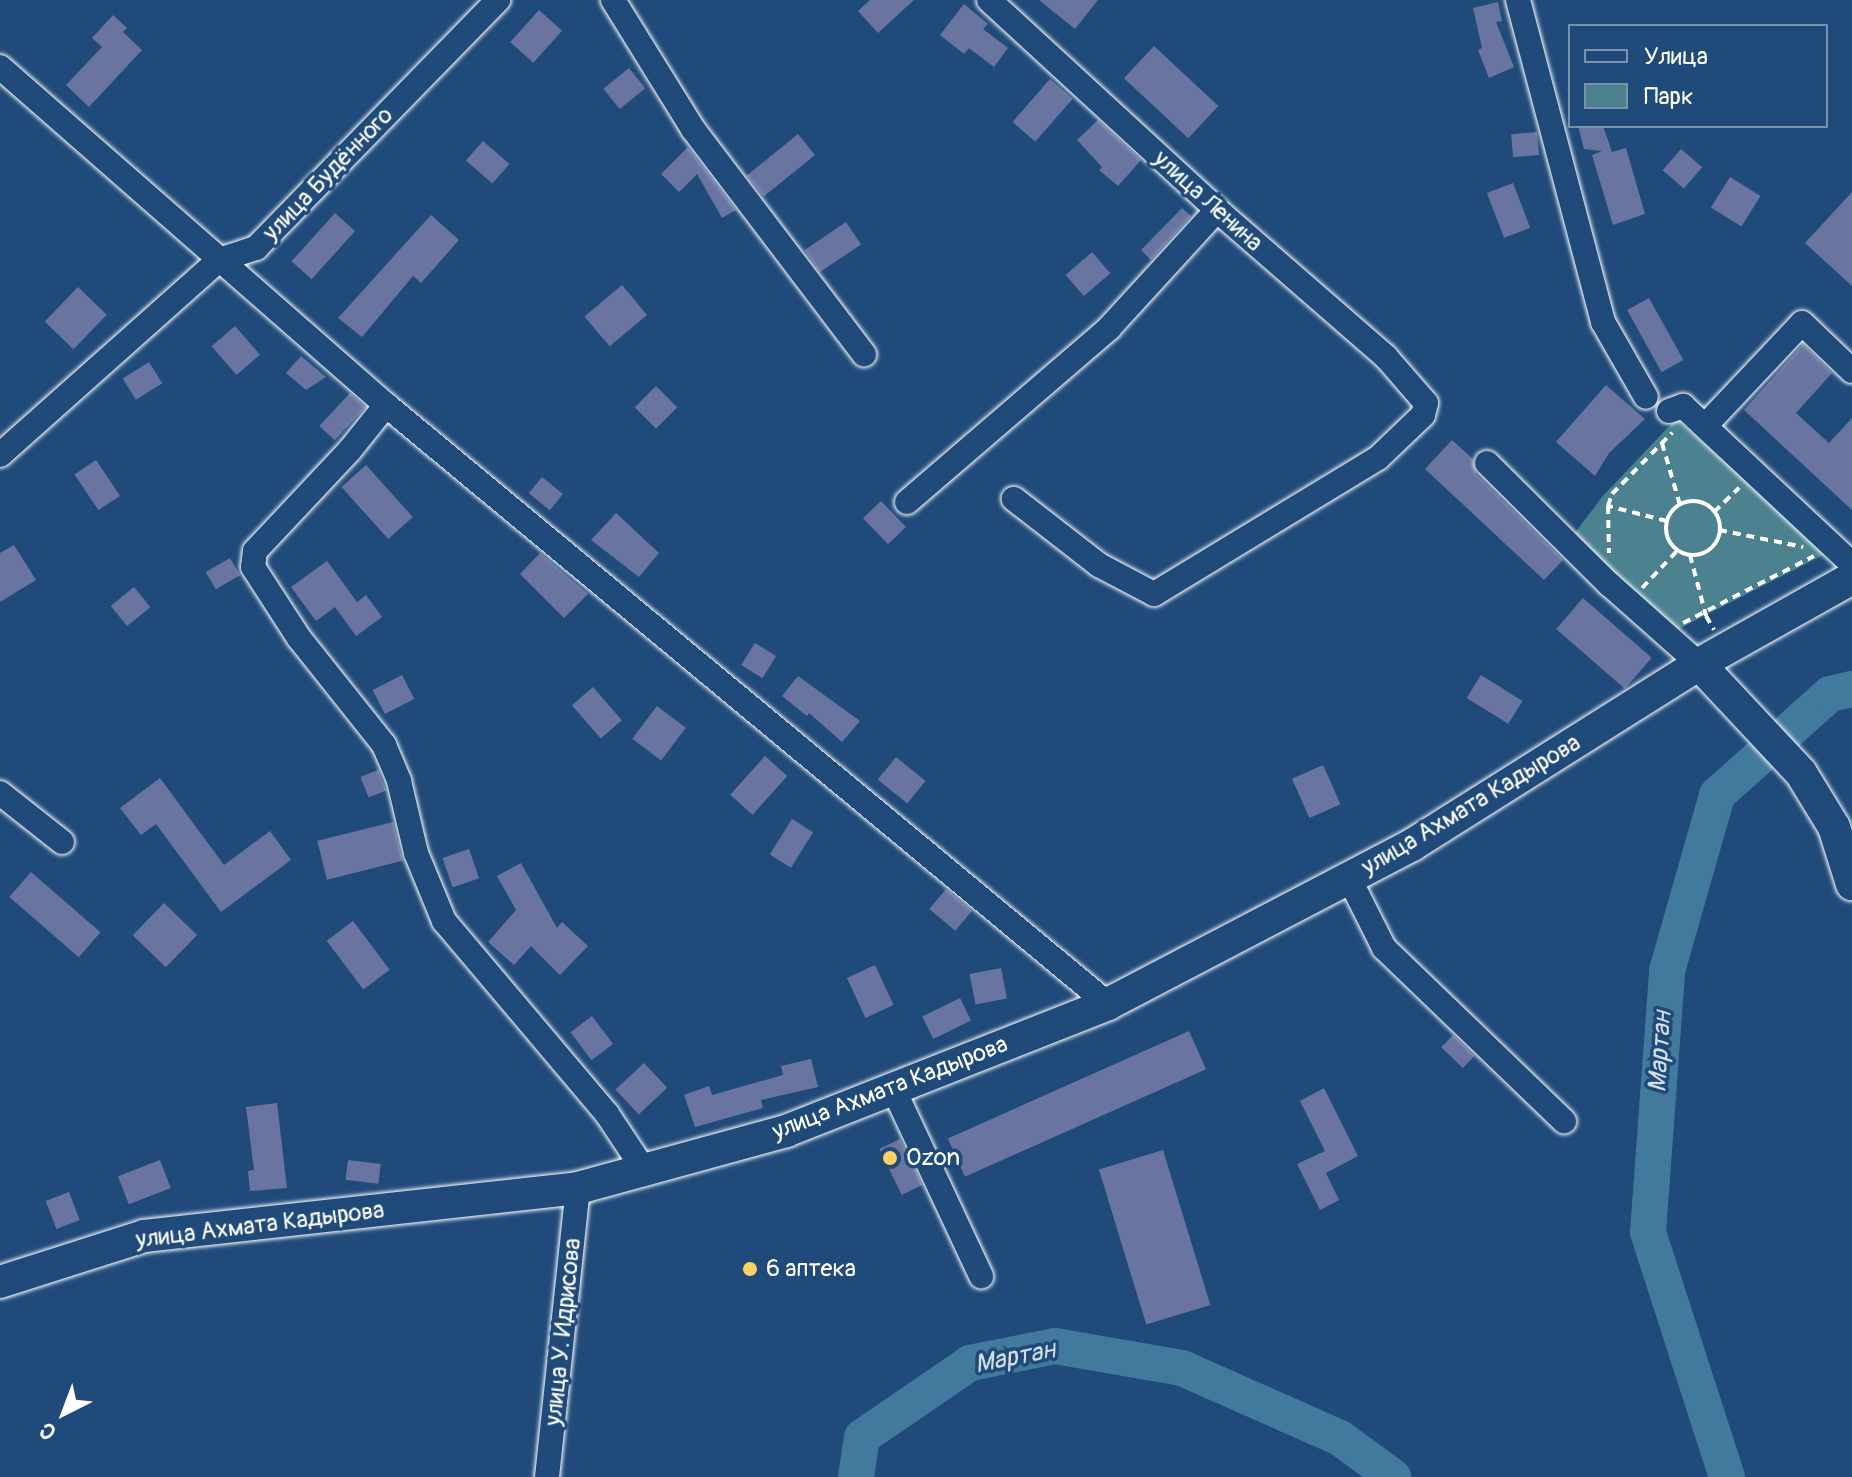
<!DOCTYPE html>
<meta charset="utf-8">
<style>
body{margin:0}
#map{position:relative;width:1852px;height:1477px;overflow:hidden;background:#1f4a7a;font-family:Pangolin,sans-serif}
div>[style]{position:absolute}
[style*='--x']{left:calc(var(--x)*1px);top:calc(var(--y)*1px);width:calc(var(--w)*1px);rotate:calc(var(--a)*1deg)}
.green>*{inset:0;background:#4c818f}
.river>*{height:36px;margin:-18px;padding:0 18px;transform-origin:18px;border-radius:18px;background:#427a9e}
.building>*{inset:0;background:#6975a0;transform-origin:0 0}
.path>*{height:4px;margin-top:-2px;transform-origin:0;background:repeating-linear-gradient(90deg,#fff 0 8px,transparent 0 14px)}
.path>.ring{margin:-2px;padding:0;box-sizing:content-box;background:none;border:4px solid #fff;border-radius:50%}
.roads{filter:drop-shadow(0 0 2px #fff) drop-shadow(0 0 2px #fff)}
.minor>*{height:24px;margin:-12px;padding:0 12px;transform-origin:12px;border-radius:12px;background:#1f4a7a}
.major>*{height:32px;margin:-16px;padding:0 16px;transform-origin:16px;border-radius:16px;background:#1f4a7a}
.dots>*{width:22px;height:22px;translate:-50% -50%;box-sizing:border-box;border:4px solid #1f4a7a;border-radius:50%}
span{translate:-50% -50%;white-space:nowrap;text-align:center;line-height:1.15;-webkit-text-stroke:7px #1f4a7a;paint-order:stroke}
.street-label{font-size:24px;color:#fff}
.poi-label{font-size:24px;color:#fff}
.left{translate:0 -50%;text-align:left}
.water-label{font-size:26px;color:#d0dee7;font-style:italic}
.legend{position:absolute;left:1568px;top:24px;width:260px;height:104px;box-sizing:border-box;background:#1f4a7a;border:2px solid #7992af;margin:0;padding:10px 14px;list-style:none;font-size:24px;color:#fff}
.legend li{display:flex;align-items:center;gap:16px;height:40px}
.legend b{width:40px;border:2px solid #7992af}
.north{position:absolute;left:24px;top:1373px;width:80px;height:80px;-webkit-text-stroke:6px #1f4a7a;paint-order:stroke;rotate:222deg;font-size:22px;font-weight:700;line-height:32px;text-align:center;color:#fff}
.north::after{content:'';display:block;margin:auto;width:28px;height:36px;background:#fff;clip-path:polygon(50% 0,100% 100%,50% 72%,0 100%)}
</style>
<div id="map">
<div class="green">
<div style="clip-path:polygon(1676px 419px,1829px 552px,1669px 634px,1571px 538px,1602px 497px)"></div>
</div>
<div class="river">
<div style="--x:856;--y:1477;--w:40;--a:-81.5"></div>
<div style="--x:862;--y:1437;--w:131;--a:-34.4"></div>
<div style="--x:970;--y:1363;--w:87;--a:-11.3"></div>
<div style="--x:1055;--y:1346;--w:129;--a:9.8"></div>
<div style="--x:1182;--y:1368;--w:173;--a:23.9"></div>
<div style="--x:1340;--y:1438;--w:66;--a:36.3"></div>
<div style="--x:1727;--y:1477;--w:257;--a:-107.9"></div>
<div style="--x:1648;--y:1232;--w:262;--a:-85.8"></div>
<div style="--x:1667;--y:971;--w:183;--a:-74.1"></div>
<div style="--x:1717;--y:795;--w:152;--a:-41.8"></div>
<div style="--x:1830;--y:694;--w:23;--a:-13"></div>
</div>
<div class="building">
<div style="clip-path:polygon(870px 0,914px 0,878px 33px,858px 11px)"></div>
<div style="clip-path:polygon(1039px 0,1098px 0,1075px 29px)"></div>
<div style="clip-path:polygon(1498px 2px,1502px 21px,1496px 22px,1514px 67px,1489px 78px,1478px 50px,1482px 48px,1473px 8px)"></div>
<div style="clip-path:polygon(964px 4px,988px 24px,983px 29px,1008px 48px,994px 67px,969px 48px,964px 54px,940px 35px)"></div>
<div style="left:539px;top:10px;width:31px;height:43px;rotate:42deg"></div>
<div style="clip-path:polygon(113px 15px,127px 28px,123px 32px,142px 50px,89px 107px,66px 85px,102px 47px,92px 38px)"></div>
<div style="left:1154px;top:46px;width:88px;height:44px;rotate:43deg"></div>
<div style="left:629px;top:68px;width:26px;height:33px;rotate:51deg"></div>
<div style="left:1050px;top:79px;width:30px;height:57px;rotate:41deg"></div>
<div style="clip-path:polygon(1098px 120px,1141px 160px,1118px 186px,1099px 170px,1102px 167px,1077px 140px)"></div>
<div style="clip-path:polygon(1578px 126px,1603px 126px,1612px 152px,1626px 148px,1645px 214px,1613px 225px,1592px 155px,1602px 151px,1584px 149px)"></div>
<div style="left:1537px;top:132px;width:23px;height:26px;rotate:85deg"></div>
<div style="left:798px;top:134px;width:27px;height:66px;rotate:51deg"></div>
<div style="left:483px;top:141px;width:35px;height:26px;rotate:41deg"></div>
<div style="clip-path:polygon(688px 147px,736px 210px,722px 218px,697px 174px,679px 192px,661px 174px)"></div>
<div style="left:1681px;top:149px;width:28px;height:28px;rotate:41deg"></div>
<div style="left:1730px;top:177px;width:36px;height:36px;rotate:32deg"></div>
<div style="left:1513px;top:183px;width:48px;height:28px;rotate:69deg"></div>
<div style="clip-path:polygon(1852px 192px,1852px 286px,1805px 243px)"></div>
<div style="clip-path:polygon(1182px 208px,1191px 216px,1151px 260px,1141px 250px)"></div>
<div style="left:335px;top:213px;width:27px;height:65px;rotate:42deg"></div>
<div style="clip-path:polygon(431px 215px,459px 240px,421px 283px,413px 276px,362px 337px,338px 318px)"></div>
<div style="left:846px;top:222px;width:27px;height:50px;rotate:56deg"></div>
<div style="left:1092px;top:252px;width:28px;height:35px;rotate:49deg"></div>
<div style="left:622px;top:285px;width:39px;height:49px;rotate:50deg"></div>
<div style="left:78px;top:287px;width:40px;height:48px;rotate:44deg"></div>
<div style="left:1649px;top:298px;width:71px;height:25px;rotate:61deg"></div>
<div style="left:235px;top:326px;width:38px;height:31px;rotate:49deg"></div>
<div style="clip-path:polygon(1803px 344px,1832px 373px,1796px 413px,1829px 443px,1852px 418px,1852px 510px,1744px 410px)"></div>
<div style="clip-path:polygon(301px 356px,326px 377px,306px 390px,286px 373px)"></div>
<div style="left:149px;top:362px;width:25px;height:31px;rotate:58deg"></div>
<div style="clip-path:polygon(1606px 385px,1645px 419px,1609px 453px,1595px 476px,1556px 442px)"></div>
<div style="left:656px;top:386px;width:30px;height:30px;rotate:45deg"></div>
<div style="left:350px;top:393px;width:21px;height:45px;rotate:43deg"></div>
<div style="clip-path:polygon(1452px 440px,1473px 459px,1476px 474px,1563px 560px,1544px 580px,1425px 469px)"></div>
<div style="left:96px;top:460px;width:43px;height:26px;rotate:56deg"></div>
<div style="left:366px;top:465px;width:70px;height:33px;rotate:48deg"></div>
<div style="left:542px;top:477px;width:27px;height:21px;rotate:39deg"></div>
<div style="left:881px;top:501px;width:36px;height:25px;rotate:46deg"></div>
<div style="clip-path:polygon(616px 513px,659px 553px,639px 577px,591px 540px)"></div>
<div style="clip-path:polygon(14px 545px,36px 580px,0 602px,0 553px)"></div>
<div style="clip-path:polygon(540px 553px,588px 594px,564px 618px,520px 574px)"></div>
<div style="left:230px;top:558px;width:20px;height:28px;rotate:60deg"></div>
<div style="clip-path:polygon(327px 561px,357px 602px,366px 595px,382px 617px,356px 636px,335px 607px,316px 621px,291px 587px)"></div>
<div style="left:134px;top:587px;width:26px;height:30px;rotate:51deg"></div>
<div style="left:1583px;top:598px;width:91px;height:41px;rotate:41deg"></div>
<div style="left:755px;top:643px;width:25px;height:26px;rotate:32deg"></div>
<div style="left:402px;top:675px;width:27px;height:33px;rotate:63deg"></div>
<div style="left:1481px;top:675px;width:49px;height:27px;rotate:32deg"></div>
<div style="clip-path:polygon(798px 676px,860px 721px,842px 742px,809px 713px,807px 716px,782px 696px)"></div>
<div style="left:593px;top:687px;width:44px;height:28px;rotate:49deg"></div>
<div style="left:657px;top:706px;width:36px;height:41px;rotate:37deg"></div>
<div style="left:765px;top:756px;width:30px;height:52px;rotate:42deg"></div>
<div style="left:896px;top:757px;width:38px;height:29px;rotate:39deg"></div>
<div style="left:1323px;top:765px;width:43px;height:34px;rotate:66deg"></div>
<div style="left:378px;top:770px;width:22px;height:19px;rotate:68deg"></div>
<div style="clip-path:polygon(160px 778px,224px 865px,270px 831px,291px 860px,221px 912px,156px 824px,141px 835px,120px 808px)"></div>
<div style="left:792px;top:819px;width:25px;height:42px;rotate:32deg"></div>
<div style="left:393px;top:822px;width:40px;height:78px;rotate:76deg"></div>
<div style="left:469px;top:849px;width:31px;height:28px;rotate:71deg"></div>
<div style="clip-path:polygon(521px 863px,557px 928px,562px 922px,588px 946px,560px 975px,531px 946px,514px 965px,488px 942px,516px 910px,497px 876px)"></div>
<div style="left:31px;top:872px;width:92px;height:33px;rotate:41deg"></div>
<div style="left:946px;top:889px;width:34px;height:26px;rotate:40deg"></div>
<div style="left:164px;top:903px;width:46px;height:45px;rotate:44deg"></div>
<div style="left:353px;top:921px;width:61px;height:33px;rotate:53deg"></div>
<div style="left:875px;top:965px;width:44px;height:31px;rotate:65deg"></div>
<div style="left:1001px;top:968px;width:31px;height:32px;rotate:79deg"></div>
<div style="left:960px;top:998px;width:25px;height:42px;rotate:64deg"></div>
<div style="left:592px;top:1016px;width:35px;height:27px;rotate:53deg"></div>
<div style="left:1189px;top:1031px;width:42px;height:264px;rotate:66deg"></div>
<div style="left:1453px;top:1035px;width:30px;height:17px;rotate:44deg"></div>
<div style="clip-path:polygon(811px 1059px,818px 1087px,761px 1100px,763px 1108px,695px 1127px,684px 1095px,709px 1086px,712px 1095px,783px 1075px,781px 1066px)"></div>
<div style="left:644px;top:1063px;width:34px;height:39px;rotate:47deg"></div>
<div style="clip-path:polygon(1324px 1088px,1358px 1156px,1326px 1173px,1339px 1200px,1320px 1210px,1297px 1164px,1325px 1151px,1300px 1101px)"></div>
<div style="clip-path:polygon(277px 1103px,287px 1188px,250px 1191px,248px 1171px,254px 1170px,246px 1107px)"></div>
<div style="left:900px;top:1139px;width:51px;height:23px;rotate:64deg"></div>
<div style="left:1163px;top:1150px;width:162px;height:67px;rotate:73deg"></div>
<div style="left:160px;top:1160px;width:30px;height:45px;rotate:69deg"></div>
<div style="left:348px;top:1160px;width:33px;height:20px;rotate:7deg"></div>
<div style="left:69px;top:1192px;width:30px;height:25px;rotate:69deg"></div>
</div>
<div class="path">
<div style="--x:1662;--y:443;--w:65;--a:73.8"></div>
<div class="ring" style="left:1666px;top:501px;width:50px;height:50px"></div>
<div style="--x:1608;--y:506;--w:47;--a:88.8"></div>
<div style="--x:1714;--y:512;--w:35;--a:-44"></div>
<div style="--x:1667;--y:521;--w:61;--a:-165.7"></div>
<div style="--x:1608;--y:506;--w:13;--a:-72"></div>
<div style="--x:1612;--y:494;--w:86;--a:-45.5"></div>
<div style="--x:1719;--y:530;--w:86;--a:11.4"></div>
<div style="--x:1690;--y:555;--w:63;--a:75.3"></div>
<div style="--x:1706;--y:616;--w:16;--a:60"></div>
<div style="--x:1642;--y:588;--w:51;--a:-46.6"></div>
<div style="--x:1683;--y:623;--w:147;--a:-27.1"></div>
</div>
<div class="roads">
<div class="minor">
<div style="--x:613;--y:0;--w:152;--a:58.2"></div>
<div style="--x:693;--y:129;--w:283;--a:52.8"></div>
<div style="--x:989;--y:0;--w:310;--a:42.6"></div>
<div style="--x:1217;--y:210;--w:224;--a:41"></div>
<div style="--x:1386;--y:357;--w:61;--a:49"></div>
<div style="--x:1426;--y:403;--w:12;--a:104"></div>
<div style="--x:1423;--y:415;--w:62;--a:136.3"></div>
<div style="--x:1378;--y:458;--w:262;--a:148.7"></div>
<div style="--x:1154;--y:594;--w:62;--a:-152.2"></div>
<div style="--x:1099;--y:565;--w:108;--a:-142.2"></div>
<div style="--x:1518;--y:0;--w:333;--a:75.2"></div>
<div style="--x:1603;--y:322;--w:86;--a:60.2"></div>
<div style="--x:0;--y:67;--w:513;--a:41.21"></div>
<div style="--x:386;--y:405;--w:938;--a:39.68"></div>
<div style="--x:386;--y:405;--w:58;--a:128.7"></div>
<div style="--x:350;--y:450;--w:139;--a:133.2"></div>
<div style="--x:255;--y:551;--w:16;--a:97"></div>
<div style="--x:253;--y:567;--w:85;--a:57.1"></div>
<div style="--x:299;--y:638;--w:137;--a:51.5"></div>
<div style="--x:384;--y:745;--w:39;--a:67"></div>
<div style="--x:399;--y:781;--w:74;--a:76.7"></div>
<div style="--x:416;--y:853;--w:74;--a:67.6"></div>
<div style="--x:444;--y:921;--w:253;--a:49.8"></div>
<div style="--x:607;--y:1114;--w:67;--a:56.5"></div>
<div style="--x:1669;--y:411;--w:15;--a:-20"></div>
<div style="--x:1683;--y:406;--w:231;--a:43.1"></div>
<div style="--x:1705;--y:426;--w:141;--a:-46.7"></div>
<div style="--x:1802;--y:323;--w:69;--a:43.8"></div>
<div style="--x:0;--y:455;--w:293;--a:-41.7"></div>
<div style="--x:219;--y:260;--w:39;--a:-18"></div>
<div style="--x:256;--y:248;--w:347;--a:-45.7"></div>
<div style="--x:1487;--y:463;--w:172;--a:44.8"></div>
<div style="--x:1609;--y:584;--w:120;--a:41.6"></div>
<div style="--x:907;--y:502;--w:267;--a:-40.7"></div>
<div style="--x:1109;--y:328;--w:160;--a:-47.5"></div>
<div style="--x:0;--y:793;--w:79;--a:38.3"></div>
<div style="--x:1349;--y:878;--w:78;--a:63.4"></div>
<div style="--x:1384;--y:948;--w:250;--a:43.9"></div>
<div style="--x:893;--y:1088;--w:208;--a:64.9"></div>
<div style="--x:547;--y:1477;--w:291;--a:-83.9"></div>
</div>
<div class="major">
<div style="--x:1699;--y:664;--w:149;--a:46.9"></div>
<div style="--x:1801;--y:773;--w:63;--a:58.6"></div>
<div style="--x:1834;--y:827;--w:60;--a:72.5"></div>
<div style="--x:0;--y:1282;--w:151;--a:-17.7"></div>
<div style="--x:144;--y:1236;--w:437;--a:-6.3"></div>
<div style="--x:578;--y:1188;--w:216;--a:-15.3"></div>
<div style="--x:786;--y:1131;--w:346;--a:-21.5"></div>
<div style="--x:1108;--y:1004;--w:343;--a:-27.6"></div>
<div style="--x:1412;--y:845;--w:339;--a:-32.2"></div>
<div style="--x:1699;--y:664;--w:176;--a:-29.3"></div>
</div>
</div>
<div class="dots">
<div style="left:890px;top:1158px;background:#ffd166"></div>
<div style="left:750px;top:1269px;background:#ffd166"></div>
</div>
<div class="street-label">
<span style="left:328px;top:174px;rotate:-46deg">улица Будённого</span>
<span style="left:1208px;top:201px;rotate:42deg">улица Ленина</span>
<span style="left:1471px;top:805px;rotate:-31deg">улица Ахмата Кадырова</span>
<span style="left:890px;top:1088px;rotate:-21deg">улица Ахмата Кадырова</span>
<span style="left:260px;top:1225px;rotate:-7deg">улица Ахмата Кадырова</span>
<span style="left:563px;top:1332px;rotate:-84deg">улица У. Идрисова</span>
</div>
<div class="poi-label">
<span class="left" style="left:906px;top:1158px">Ozon</span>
<span class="left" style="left:766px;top:1269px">6 аптека</span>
</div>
<div class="water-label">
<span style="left:1661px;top:1052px;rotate:-86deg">Мартан</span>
<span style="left:1015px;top:1358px;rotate:-11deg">Мартан</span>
</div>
<ul class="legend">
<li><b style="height:10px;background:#1f4a7a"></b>Улица</li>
<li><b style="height:22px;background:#4c818f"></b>Парк</li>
</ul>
<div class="north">С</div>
</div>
